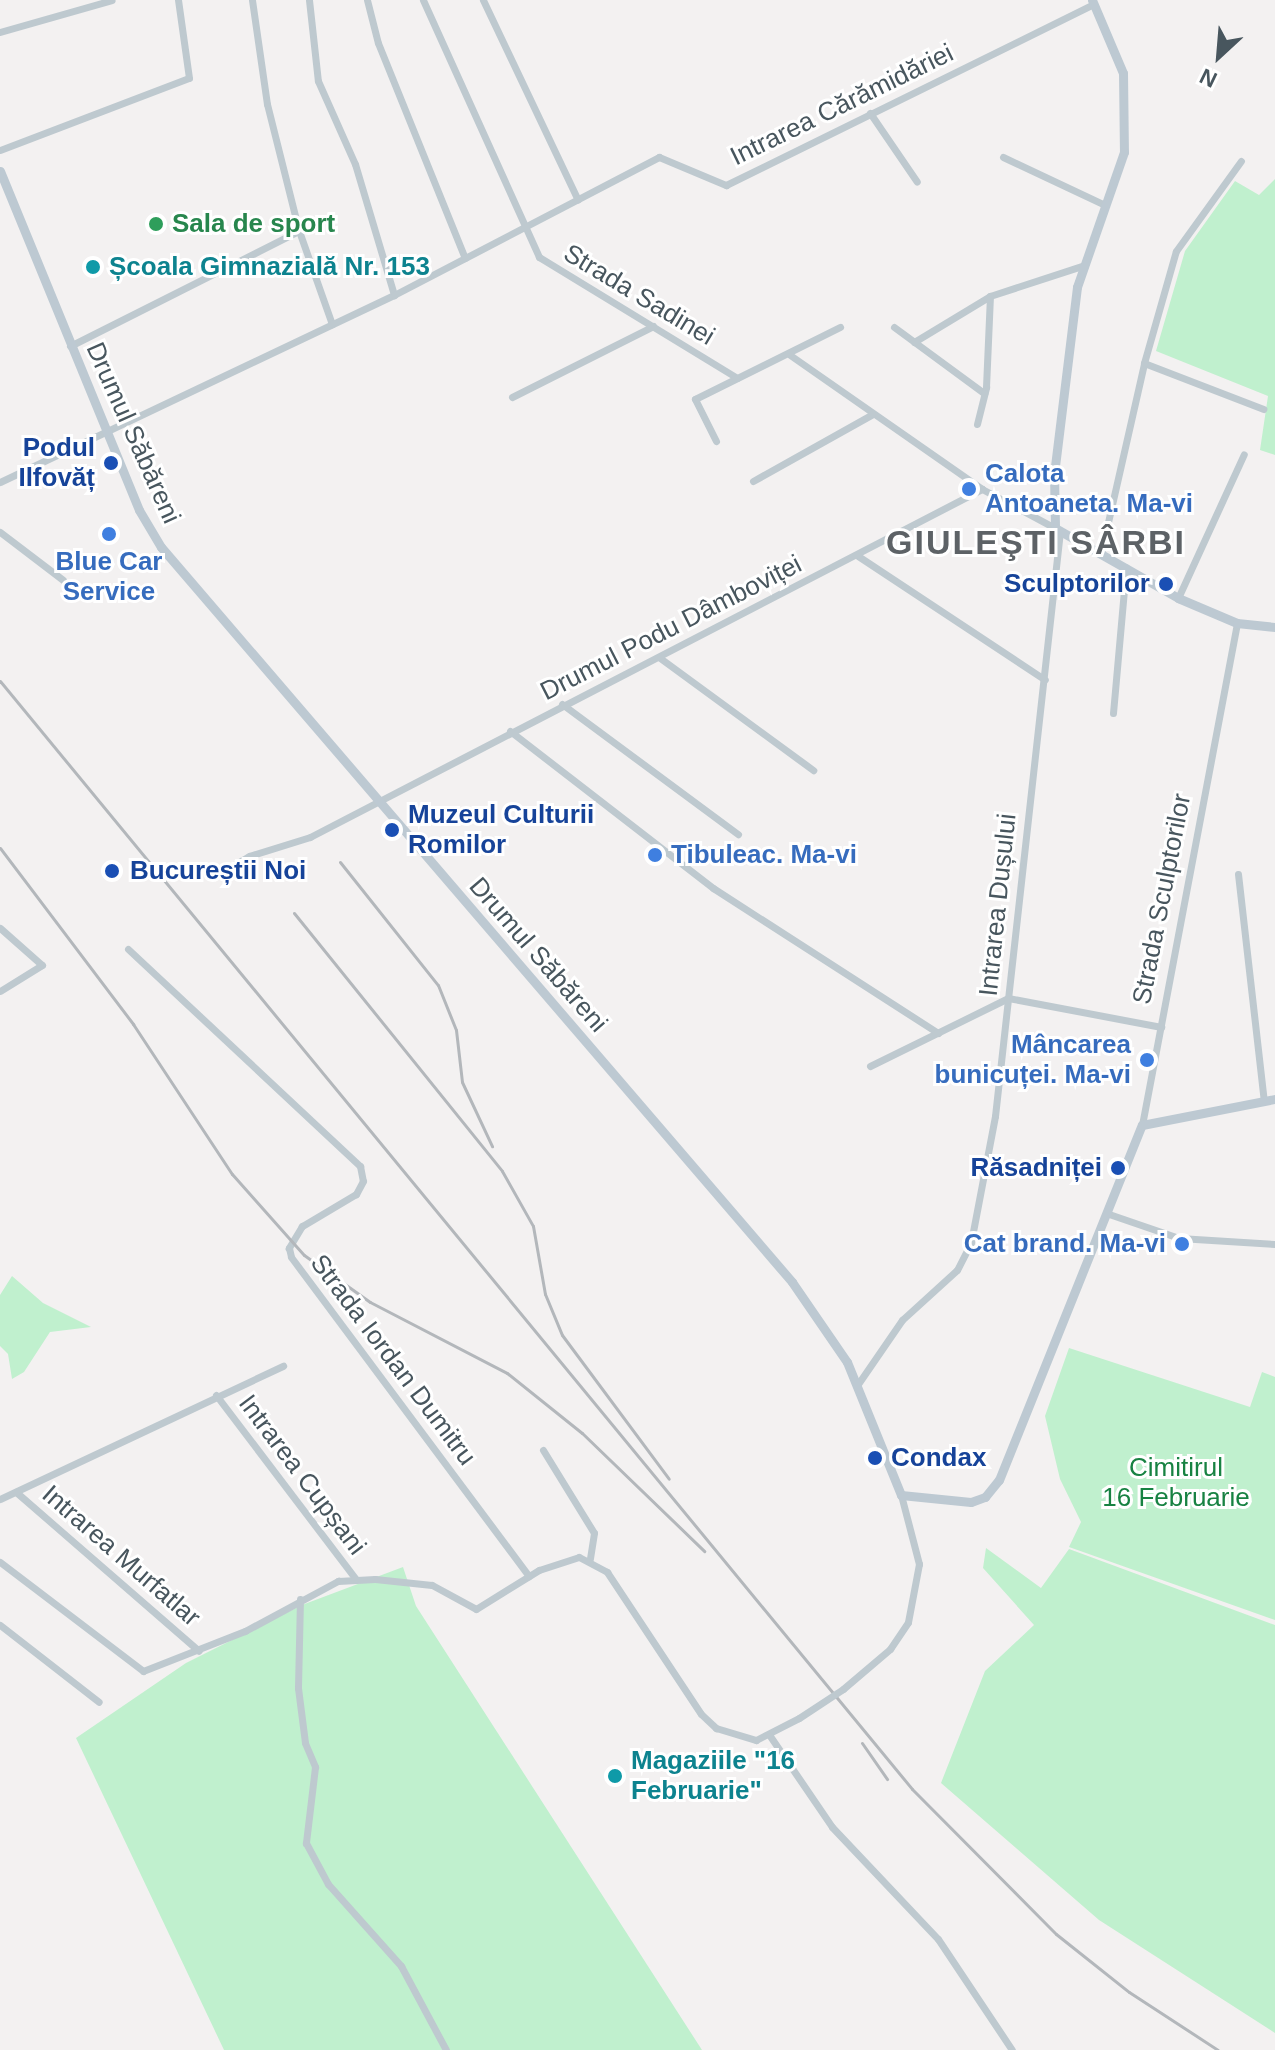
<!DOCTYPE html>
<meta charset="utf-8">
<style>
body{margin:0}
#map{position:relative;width:1275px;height:2050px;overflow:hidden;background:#f3f1f1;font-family:Arial,sans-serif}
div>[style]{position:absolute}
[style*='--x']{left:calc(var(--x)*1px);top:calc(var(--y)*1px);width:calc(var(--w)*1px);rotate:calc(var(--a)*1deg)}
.green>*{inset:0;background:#c0f0ce}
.minor>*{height:7px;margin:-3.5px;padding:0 3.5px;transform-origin:3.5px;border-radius:3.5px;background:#bec9cf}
.secondary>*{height:9px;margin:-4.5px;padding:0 4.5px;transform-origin:4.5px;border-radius:4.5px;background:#bdc9d2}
.rail>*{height:3px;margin:-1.5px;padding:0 1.5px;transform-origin:1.5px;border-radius:1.5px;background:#b3b7bb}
.minor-bridge>*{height:7px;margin:-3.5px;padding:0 3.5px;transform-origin:3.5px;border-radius:3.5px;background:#bec9cf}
.dots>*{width:22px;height:22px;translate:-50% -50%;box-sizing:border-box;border:4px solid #fff;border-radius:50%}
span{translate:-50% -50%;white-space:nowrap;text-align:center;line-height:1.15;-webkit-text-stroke:6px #fff;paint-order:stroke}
.street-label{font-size:26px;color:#48565e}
.leisure-label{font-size:26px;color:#27864d;font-weight:700}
.left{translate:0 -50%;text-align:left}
.culture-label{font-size:26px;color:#0d838f;font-weight:700}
.transit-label{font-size:26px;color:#164399;font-weight:700}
.right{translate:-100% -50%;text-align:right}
.shop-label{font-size:26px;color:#366cbe;font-weight:700}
.park-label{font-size:26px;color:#178242}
.district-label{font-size:34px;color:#5d6266;font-weight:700;letter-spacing:2px}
.north{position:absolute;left:1179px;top:16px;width:80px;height:80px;-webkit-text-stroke:6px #fff;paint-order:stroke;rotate:206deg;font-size:22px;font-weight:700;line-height:32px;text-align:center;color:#48565e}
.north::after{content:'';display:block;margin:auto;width:28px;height:36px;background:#48565e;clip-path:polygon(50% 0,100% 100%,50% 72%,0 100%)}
</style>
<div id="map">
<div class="green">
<div style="clip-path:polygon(1275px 179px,1275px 455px,1260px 450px,1268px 396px,1156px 351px,1185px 251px,1235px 181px,1259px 195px)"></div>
<div style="clip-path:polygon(12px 1276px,43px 1303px,91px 1327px,50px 1332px,24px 1372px,12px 1379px,8px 1354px,0 1346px,0 1295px)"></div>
<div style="clip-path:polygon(1069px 1348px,1250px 1407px,1262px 1372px,1275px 1377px,1275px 1620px,1069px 1547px,1081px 1522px,1060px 1479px,1045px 1416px)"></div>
<div style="clip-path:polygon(986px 1548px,1041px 1588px,1069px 1549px,1275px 1625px,1275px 2033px,1099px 1920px,941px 1783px,985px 1671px,1034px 1625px,983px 1568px)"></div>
<div style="clip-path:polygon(403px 1567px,416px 1606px,702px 2050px,224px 2050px,76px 1738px,186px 1663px,302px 1605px)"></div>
</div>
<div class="minor">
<div style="--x:252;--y:0;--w:105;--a:81.8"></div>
<div style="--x:267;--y:104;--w:131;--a:75.9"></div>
<div style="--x:299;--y:231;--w:99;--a:70.5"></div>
<div style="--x:309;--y:0;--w:81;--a:83.7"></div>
<div style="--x:318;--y:81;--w:91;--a:66"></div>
<div style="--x:355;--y:164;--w:137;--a:73.4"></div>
<div style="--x:367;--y:0;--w:44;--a:75.7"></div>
<div style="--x:378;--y:43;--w:232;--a:68"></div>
<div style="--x:423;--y:0;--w:282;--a:65.7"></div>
<div style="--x:539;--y:257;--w:232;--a:31.4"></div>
<div style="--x:483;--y:0;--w:221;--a:64.6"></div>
<div style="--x:0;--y:32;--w:116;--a:-15.9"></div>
<div style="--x:870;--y:113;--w:83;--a:55.7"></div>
<div style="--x:0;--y:150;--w:202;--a:-20.9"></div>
<div style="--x:189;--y:78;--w:79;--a:-98"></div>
<div style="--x:1003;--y:157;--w:113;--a:25.2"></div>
<div style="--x:894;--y:327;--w:112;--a:36.3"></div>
<div style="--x:914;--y:342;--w:89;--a:-31.2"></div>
<div style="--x:990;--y:296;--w:97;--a:-18.1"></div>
<div style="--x:70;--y:346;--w:256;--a:-26.7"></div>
<div style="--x:790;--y:355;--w:234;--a:34.9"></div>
<div style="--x:982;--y:489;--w:83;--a:28.1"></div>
<div style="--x:1144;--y:363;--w:128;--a:21.1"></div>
<div style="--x:512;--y:397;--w:158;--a:-26.7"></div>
<div style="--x:977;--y:424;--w:38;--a:-76"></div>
<div style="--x:986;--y:387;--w:91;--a:-87.5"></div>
<div style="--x:716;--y:441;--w:47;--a:-116.6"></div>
<div style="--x:695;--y:399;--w:162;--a:-26.4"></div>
<div style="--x:753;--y:481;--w:137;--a:-29.2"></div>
<div style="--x:0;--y:482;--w:436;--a:-25.4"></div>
<div style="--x:394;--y:295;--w:299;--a:-27.5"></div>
<div style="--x:659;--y:157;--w:73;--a:22.7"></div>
<div style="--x:726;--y:185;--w:410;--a:-26.2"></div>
<div style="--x:0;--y:532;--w:79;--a:37.3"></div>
<div style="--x:1101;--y:553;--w:195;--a:-77.2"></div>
<div style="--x:1144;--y:363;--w:116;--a:-74.1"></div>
<div style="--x:1176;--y:251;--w:111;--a:-54.2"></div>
<div style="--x:858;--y:556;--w:224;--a:33.5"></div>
<div style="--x:1178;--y:598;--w:158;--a:-65.4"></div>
<div style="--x:660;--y:658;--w:190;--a:36.2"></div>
<div style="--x:562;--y:704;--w:219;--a:36.5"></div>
<div style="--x:1113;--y:713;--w:146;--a:-84.9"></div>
<div style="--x:510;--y:731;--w:257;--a:37.7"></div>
<div style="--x:713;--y:888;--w:268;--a:32.8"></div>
<div style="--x:1238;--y:874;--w:228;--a:83.5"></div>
<div style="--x:214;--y:877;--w:41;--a:-31"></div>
<div style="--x:249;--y:856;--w:64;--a:-17.3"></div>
<div style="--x:310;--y:837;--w:757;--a:-27.38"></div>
<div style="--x:0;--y:928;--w:56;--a:41.4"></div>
<div style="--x:42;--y:965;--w:49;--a:148.2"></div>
<div style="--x:128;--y:949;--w:318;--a:43.1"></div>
<div style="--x:360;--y:1166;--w:15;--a:79"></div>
<div style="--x:363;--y:1181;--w:15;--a:118"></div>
<div style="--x:356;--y:1194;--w:63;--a:149.3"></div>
<div style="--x:302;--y:1226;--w:26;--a:121"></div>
<div style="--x:289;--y:1248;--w:9;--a:77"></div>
<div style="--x:291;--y:1257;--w:398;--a:53.3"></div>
<div style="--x:870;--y:1066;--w:154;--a:-26.2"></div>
<div style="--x:1008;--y:998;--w:156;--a:10.7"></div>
<div style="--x:1142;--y:1125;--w:511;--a:-79.28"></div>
<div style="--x:1106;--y:1213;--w:77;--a:18.9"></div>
<div style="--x:1179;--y:1238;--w:96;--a:3.6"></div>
<div style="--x:858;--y:1384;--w:78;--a:-55.5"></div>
<div style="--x:902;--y:1320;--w:74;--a:-42.3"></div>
<div style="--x:957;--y:1270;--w:31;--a:-63"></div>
<div style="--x:971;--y:1242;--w:128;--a:-79.2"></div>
<div style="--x:995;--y:1116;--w:589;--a:-83.66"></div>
<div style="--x:216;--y:1395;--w:230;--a:52.8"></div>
<div style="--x:543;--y:1450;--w:97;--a:58.4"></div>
<div style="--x:594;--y:1533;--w:26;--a:99"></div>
<div style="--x:16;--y:1492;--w:242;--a:41"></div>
<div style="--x:0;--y:1499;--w:313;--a:-25.2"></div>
<div style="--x:0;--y:1562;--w:180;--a:37.3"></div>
<div style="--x:143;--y:1671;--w:110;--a:-21.4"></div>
<div style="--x:245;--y:1631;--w:106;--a:-28.3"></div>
<div style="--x:338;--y:1581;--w:37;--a:-3"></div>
<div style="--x:375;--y:1579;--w:57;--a:6"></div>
<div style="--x:432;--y:1585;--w:50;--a:28.6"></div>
<div style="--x:476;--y:1609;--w:74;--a:-31.8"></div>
<div style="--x:539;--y:1570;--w:42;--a:-18"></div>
<div style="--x:579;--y:1557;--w:32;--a:28"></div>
<div style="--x:607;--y:1572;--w:170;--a:56.5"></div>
<div style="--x:701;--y:1714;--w:21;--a:43"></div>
<div style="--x:716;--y:1728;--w:42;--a:16.7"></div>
<div style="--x:756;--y:1740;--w:48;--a:-27.1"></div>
<div style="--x:300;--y:1599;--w:89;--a:91.3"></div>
<div style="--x:298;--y:1688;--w:55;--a:82.7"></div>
<div style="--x:305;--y:1743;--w:26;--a:67"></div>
<div style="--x:315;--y:1767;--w:77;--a:96.8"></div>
<div style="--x:306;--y:1843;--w:47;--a:61.8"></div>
<div style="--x:328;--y:1884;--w:110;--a:48.3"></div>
<div style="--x:401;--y:1966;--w:95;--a:61.8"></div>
<div style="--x:0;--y:1625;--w:125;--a:37.9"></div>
<div style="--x:843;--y:1689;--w:62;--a:-40.4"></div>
<div style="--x:890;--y:1649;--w:32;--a:-56"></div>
<div style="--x:908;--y:1622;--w:59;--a:-79.3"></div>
<div style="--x:919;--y:1564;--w:71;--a:-104.6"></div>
<div style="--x:770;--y:1736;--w:110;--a:55.7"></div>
<div style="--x:832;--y:1827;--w:154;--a:46.6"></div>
<div style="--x:938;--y:1939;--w:133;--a:56.3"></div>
</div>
<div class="secondary">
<div style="--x:1092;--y:0;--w:79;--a:67"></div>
<div style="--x:1123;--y:73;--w:79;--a:89.3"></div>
<div style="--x:1124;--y:152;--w:143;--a:109.2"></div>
<div style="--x:1077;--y:287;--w:188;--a:97"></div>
<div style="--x:1054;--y:474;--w:54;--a:88.9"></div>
<div style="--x:1055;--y:528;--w:142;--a:29.6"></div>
<div style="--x:1178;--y:598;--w:64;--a:23"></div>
<div style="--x:1237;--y:623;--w:38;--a:6"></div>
<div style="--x:0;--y:171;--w:366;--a:67.7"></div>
<div style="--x:139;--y:510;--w:43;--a:59.3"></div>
<div style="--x:161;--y:547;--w:969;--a:49.35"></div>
<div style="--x:792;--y:1282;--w:97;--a:55.5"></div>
<div style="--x:847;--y:1362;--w:144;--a:67.9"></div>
<div style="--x:901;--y:1495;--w:70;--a:5.7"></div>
<div style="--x:971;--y:1502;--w:15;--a:-20"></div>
<div style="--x:985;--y:1497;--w:22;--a:-51"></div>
<div style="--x:999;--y:1480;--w:383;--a:-68.1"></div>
<div style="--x:1142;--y:1125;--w:136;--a:-11.1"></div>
</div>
<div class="rail">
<div style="--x:0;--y:681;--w:1435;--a:50.54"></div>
<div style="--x:912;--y:1789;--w:204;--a:45.2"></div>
<div style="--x:1056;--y:1934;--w:93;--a:38.5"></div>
<div style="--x:1129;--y:1992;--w:106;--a:33.1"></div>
<div style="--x:0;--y:848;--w:221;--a:52.9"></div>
<div style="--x:133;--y:1024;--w:180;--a:56.6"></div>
<div style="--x:232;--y:1174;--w:108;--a:48.4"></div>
<div style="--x:304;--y:1255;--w:81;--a:35.5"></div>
<div style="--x:370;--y:1302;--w:154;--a:27.4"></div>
<div style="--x:507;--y:1373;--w:96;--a:38.7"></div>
<div style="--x:582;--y:1433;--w:170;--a:44"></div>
<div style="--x:340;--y:862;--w:157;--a:51.5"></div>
<div style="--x:438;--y:985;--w:48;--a:68.2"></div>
<div style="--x:456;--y:1030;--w:52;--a:83.4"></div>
<div style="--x:462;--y:1082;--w:71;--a:64.9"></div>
<div style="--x:294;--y:913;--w:331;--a:51.1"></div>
<div style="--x:502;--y:1171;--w:63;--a:60.6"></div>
<div style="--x:533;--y:1226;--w:69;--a:80"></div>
<div style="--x:545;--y:1294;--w:44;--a:67.5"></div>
<div style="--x:562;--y:1335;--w:179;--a:53.4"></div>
<div style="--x:862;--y:1743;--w:44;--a:55.2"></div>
</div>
<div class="minor-bridge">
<div style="--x:799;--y:1718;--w:53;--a:-33.4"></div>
</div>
<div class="dots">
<div style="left:156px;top:224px;background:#2e9e5b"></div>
<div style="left:93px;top:267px;background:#0f9aa8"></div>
<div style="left:111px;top:463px;background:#1a4fb4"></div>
<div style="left:969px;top:489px;background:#3f7fe0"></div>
<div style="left:109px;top:534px;background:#3f7fe0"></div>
<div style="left:1166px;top:584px;background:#1a4fb4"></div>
<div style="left:392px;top:830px;background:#1a4fb4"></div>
<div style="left:655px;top:855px;background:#3f7fe0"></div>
<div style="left:112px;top:871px;background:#1a4fb4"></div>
<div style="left:1147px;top:1060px;background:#3f7fe0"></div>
<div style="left:1118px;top:1168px;background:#1a4fb4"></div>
<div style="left:1182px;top:1244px;background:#3f7fe0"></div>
<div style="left:875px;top:1458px;background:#1a4fb4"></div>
<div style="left:615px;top:1776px;background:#0f9aa8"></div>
</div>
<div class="street-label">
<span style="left:842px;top:105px;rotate:-26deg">Intrarea Cărămidăriei</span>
<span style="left:639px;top:295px;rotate:31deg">Strada Sadinei</span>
<span style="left:133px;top:433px;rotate:66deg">Drumul Săbăreni</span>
<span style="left:671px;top:628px;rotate:-27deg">Drumul Podu Dâmboviței</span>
<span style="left:1162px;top:899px;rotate:-79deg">Strada Sculptorilor</span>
<span style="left:998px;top:905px;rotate:-84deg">Intrarea Dușului</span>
<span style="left:538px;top:955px;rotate:49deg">Drumul Săbăreni</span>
<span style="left:393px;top:1360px;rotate:53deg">Strada Iordan Dumitru</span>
<span style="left:302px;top:1475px;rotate:53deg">Intrarea Cupșani</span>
<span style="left:121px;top:1556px;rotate:41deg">Intrarea Murfatlar</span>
</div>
<div class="leisure-label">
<span class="left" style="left:172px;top:224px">Sala de sport</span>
</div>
<div class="culture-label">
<span class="left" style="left:109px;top:267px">Școala Gimnazială Nr. 153</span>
<span class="left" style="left:631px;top:1776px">Magaziile "16<br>Februarie"</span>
</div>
<div class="transit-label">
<span class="right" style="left:95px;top:463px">Podul<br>Ilfovăț</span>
<span class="right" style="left:1150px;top:584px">Sculptorilor</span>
<span class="left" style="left:408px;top:830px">Muzeul Culturii<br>Romilor</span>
<span class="left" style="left:130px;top:871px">Bucureștii Noi</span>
<span class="right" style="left:1102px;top:1168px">Răsadniței</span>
<span class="left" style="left:891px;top:1458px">Condax</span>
</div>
<div class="shop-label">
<span class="left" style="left:985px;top:489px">Calota<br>Antoaneta. Ma-vi</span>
<span style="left:109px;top:577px">Blue Car<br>Service</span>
<span class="left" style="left:671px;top:855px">Tibuleac. Ma-vi</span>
<span class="right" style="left:1131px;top:1060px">Mâncarea<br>bunicuței. Ma-vi</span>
<span class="right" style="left:1166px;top:1244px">Cat brand. Ma-vi</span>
</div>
<div class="park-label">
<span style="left:1176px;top:1483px">Cimitirul<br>16 Februarie</span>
</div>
<div class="district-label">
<span style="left:1036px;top:543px">GIULEŞTI SÂRBI</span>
</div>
<div class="north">N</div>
</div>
